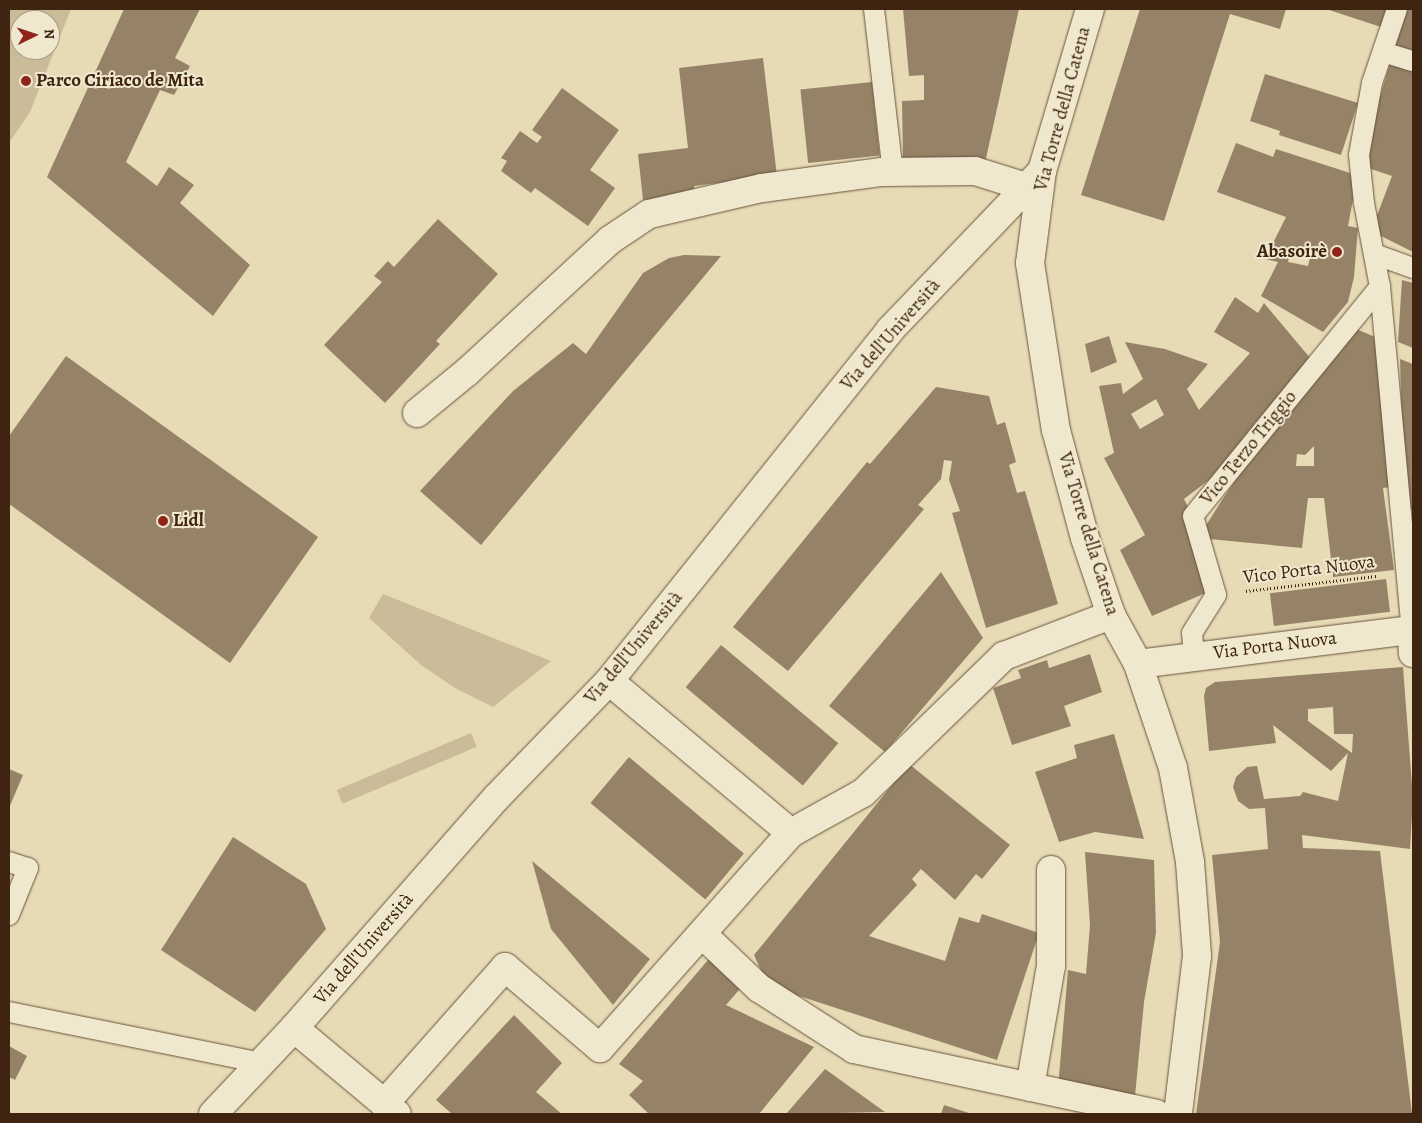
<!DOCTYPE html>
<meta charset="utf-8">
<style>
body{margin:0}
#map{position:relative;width:1422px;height:1123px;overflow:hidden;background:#e6dbb5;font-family:Alegreya,serif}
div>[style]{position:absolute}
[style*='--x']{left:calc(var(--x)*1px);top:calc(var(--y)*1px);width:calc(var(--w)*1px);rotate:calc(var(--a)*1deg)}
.green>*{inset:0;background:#cabc99;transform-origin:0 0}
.building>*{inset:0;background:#968367;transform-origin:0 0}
.path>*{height:3px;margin-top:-1.5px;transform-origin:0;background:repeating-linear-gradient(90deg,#402412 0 1px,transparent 0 3.5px)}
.roads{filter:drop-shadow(0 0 1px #6a523b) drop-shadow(0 0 1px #6a523b)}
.service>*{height:20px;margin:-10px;padding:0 10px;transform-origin:10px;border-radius:10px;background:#efe8cf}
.minor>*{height:28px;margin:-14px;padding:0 14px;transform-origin:14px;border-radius:14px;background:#efe8cf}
.tertiary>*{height:28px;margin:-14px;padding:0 14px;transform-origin:14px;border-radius:14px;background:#efe8cf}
.dots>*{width:14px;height:14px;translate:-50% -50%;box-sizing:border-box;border:2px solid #efe8cf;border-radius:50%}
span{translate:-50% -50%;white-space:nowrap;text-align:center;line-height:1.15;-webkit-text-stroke:4px #efe8cf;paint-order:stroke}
.poi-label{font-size:19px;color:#402412;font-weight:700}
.left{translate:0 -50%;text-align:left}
.right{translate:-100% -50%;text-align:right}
.street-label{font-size:19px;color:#402412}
.frame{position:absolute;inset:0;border:10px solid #402412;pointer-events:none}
.north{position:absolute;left:10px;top:10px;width:50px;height:50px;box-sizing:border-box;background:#efe8cf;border:1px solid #a99a83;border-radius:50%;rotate:86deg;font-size:14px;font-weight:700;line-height:20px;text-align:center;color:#402412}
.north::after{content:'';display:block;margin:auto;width:18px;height:22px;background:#8f2418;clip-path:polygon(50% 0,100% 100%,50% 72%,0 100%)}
</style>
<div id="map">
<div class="green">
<div style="clip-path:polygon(evenodd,9px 9px,71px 9px,30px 112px,9px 143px,9px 9px,20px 20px,50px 20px,50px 50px,20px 50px,20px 20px)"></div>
<div style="clip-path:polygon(383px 594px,551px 661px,493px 707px,455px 688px,421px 665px,369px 618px)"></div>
<div style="left:471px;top:733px;width:15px;height:146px;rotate:67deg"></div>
</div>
<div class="building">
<div style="clip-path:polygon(124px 9px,200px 9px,175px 58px,190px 66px,174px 95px,160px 90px,126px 162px,157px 186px,169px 167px,194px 185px,180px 203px,250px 265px,213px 316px,47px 177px)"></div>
<div style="clip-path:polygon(903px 9px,1019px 9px,985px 163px,903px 161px,902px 101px,924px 100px,924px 75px,909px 76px)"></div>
<div style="clip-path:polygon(1140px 9px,1286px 9px,1280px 29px,1230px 14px,1164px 221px,1081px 195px)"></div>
<div style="clip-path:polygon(1326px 9px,1387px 9px,1381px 27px)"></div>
<div style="clip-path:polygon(1406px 9px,1413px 9px,1413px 57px,1393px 51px)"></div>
<div style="clip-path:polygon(763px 58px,777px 176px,694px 186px,695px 194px,643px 200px,638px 154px,688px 148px,679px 68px)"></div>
<div style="clip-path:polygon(1391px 60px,1413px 68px,1413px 252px,1371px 231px,1392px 176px,1368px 168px,1364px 161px,1375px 121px,1373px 120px)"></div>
<div style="clip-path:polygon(1265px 74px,1358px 103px,1341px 155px,1279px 135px,1280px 131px,1250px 121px)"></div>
<div style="left:872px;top:82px;width:74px;height:72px;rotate:84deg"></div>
<div style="clip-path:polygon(562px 88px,619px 130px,590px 170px,615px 188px,588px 226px,535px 188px,531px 193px,501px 171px,507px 161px,501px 158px,520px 131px,537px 143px,542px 137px,532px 130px)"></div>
<div style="clip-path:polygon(evenodd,1236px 143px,1273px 157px,1276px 149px,1350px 173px,1356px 184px,1348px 226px,1358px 228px,1354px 277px,1348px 302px,1323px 332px,1261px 296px,1278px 262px,1265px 259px,1286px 217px,1217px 192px,1236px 143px,1291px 249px,1311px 253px,1308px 266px,1288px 262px,1291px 249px)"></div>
<div style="clip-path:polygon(438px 219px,498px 274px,436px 341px,440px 344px,385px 403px,324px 345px,382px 282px,374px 276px,388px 261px,394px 267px)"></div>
<div style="clip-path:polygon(684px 255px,721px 256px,481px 545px,420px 491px,513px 391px,573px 343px,586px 354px,643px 273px,669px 258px)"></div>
<div style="clip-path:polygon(1402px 280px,1413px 283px,1413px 348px,1398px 342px)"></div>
<div style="clip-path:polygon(evenodd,1235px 297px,1258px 313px,1264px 303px,1311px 359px,1222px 470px,1184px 499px,1203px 537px,1215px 589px,1152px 616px,1120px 550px,1145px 535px,1104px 458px,1114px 453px,1099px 386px,1121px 383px,1123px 394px,1143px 379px,1125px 342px,1165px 349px,1208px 364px,1187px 389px,1199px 410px,1250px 353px,1214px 332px,1235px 297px,1156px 399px,1164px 415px,1140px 429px,1131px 414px,1156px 399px)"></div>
<div style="clip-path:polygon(evenodd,1349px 326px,1380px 339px,1390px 487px,1383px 488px,1394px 570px,1333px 577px,1324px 498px,1308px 498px,1302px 548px,1209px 539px,1205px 527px,1222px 500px,1279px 417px,1349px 326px,1314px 446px,1314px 466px,1296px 466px,1297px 454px,1305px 455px,1314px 446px)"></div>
<div style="clip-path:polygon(1109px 336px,1117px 362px,1091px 373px,1085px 344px)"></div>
<div style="clip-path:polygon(66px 356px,318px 537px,230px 663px,9px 504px,9px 436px)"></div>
<div style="clip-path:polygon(1400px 359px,1413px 364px,1413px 510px,1404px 510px)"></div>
<div style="clip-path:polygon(936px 387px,989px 396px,997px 425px,1005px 422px,1016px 462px,1009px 465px,1017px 493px,1025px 491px,1058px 604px,986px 628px,952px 513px,960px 511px,949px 480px,952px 461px,944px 460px,941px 479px,918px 505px,924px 509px,788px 671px,733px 627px,867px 462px,870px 464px)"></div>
<div style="clip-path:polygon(941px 572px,983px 638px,885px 752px,829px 706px)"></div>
<div style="left:1386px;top:579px;width:33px;height:117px;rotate:83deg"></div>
<div style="left:721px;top:645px;width:153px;height:55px;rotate:40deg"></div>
<div style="clip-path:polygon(1090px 654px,1102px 692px,1064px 706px,1071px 726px,1012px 745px,993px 688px,1021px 678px,1018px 670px,1047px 660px,1049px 668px)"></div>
<div style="clip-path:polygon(evenodd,1403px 667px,1413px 798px,1410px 849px,1302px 835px,1303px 848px,1380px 851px,1412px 1114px,1196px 1114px,1220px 942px,1212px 855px,1268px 849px,1265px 808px,1249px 809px,1238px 801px,1233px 787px,1236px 777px,1247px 767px,1257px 766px,1264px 799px,1300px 796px,1303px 792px,1338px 801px,1348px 753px,1331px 771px,1273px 725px,1276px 743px,1209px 751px,1204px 696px,1206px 688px,1215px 682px,1403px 667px,1333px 707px,1334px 734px,1353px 734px,1352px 753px,1308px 721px,1308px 709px,1333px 707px)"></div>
<div style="clip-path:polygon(1114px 734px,1144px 839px,1095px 832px,1059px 842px,1035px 772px,1077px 758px,1074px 745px)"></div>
<div style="left:629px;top:757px;width:150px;height:60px;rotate:40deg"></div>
<div style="clip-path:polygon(909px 764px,1010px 845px,982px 879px,976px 874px,955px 900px,921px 869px,912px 879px,917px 885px,869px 936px,945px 961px,959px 917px,979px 923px,982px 914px,1039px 933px,997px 1060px,768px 986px,754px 955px)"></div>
<div style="clip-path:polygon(9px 769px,23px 775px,9px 808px)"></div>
<div style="clip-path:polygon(233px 837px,306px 884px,326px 929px,255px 1012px,161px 950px)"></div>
<div style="clip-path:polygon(1085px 852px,1154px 860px,1156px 933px,1144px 1002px,1135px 1096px,1058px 1088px,1068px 970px,1086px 974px,1090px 925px)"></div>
<div style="clip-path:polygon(532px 861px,650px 959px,613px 1005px,551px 929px)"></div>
<div style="clip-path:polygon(714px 953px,745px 983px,726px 1005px,814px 1047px,759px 1114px,649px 1114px,629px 1095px,643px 1081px,619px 1064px)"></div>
<div style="clip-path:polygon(514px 1015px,562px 1063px,536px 1092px,562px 1114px,452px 1114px,436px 1100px)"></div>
<div style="clip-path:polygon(9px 1046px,27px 1056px,15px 1080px,9px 1077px)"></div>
<div style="clip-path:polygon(825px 1069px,885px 1112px,786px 1114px)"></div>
<div style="clip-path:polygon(944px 1105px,972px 1114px,941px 1114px)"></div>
</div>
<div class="path">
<div style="--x:1246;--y:591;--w:131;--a:-6.6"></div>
</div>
<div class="roads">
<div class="service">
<div style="--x:874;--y:9;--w:164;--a:83.4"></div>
<div style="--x:1397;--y:9;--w:78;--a:108.7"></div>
<div style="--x:1372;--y:83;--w:73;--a:100.2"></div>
<div style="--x:1359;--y:155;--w:48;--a:84.1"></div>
<div style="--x:1364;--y:203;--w:86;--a:79.2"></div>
<div style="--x:1380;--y:287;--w:344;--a:84.7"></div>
<div style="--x:1383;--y:52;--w:31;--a:17"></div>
<div style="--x:1374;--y:254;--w:41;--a:19.7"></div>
<div style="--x:1194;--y:655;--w:22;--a:-95"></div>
<div style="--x:1192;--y:633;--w:45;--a:-57.7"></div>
<div style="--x:1216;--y:595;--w:82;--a:-106.2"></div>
<div style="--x:1193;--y:516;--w:296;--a:-50.8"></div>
<div style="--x:9;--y:862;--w:20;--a:18"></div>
<div style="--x:28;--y:868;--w:51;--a:112"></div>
<div style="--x:9;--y:1012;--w:258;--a:11.4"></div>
</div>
<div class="minor">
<div style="--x:1042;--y:171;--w:93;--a:97.4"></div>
<div style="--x:1030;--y:263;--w:169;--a:81.2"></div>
<div style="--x:1056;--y:430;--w:112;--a:75"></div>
<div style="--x:1085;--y:538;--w:81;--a:71.3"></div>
<div style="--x:1111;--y:615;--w:56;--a:61.1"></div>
<div style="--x:1138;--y:664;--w:110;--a:71.4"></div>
<div style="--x:1173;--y:768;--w:96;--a:79.7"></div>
<div style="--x:1190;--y:862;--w:94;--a:85.7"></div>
<div style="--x:1197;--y:956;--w:159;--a:96.9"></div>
<div style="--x:417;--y:413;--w:65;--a:-39.4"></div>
<div style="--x:467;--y:372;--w:195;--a:-42.7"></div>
<div style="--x:610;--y:240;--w:47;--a:-33.7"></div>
<div style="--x:649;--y:214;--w:116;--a:-13"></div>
<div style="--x:762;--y:188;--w:121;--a:-7.6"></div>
<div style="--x:882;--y:172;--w:93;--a:-0.6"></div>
<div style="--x:975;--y:171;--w:53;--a:17.4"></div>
<div style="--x:1138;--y:664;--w:276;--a:-7.1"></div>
<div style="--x:1412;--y:630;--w:23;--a:88"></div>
<div style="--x:791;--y:833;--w:82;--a:-29.1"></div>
<div style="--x:863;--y:793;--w:197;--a:-44.2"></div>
<div style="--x:1004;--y:656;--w:115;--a:-21"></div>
<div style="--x:702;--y:934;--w:79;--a:43.5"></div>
<div style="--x:759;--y:988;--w:113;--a:32.7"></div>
<div style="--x:854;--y:1049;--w:309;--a:12.1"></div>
<div style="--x:294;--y:1028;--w:134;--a:39.9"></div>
<div style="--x:1030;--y:1087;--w:123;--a:-80.2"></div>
<div style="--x:1051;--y:966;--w:96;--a:-90"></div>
<div style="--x:384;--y:1104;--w:183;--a:-48.5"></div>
<div style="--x:505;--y:967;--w:125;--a:40.5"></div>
<div style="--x:600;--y:1048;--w:288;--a:-48.4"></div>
<div style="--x:791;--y:833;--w:237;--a:-140.1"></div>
</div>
<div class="tertiary">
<div style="--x:213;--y:1114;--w:118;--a:-46.7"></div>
<div style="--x:294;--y:1028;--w:308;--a:-48.7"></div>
<div style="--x:497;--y:797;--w:161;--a:-46"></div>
<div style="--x:609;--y:681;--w:450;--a:-51.3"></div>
<div style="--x:890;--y:330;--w:220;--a:-46.3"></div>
<div style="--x:1042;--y:171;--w:169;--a:-73.5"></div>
</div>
</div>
<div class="dots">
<div style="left:26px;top:81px;background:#8f2418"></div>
<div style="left:1337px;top:252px;background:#8f2418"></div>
<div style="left:163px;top:521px;background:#8f2418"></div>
</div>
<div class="poi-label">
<span class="left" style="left:36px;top:81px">Parco Ciriaco de Mita</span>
<span class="right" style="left:1327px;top:252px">Abasoirè</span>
<span class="left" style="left:173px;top:521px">Lidl</span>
</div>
<div class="street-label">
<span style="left:1063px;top:109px;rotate:-75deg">Via Torre della Catena</span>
<span style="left:891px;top:335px;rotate:-49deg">Via dell'Università</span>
<span style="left:1249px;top:448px;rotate:-51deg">Vico Terzo Triggio</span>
<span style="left:1088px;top:534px;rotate:73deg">Via Torre della Catena</span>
<span style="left:1309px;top:570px;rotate:-7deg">Vico Porta Nuova</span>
<span style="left:1275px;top:646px;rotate:-7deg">Via Porta Nuova</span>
<span style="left:634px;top:648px;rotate:-50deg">Via dell'Università</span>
<span style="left:364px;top:949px;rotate:-49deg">Via dell'Università</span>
</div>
<div class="frame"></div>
<div class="north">N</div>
</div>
